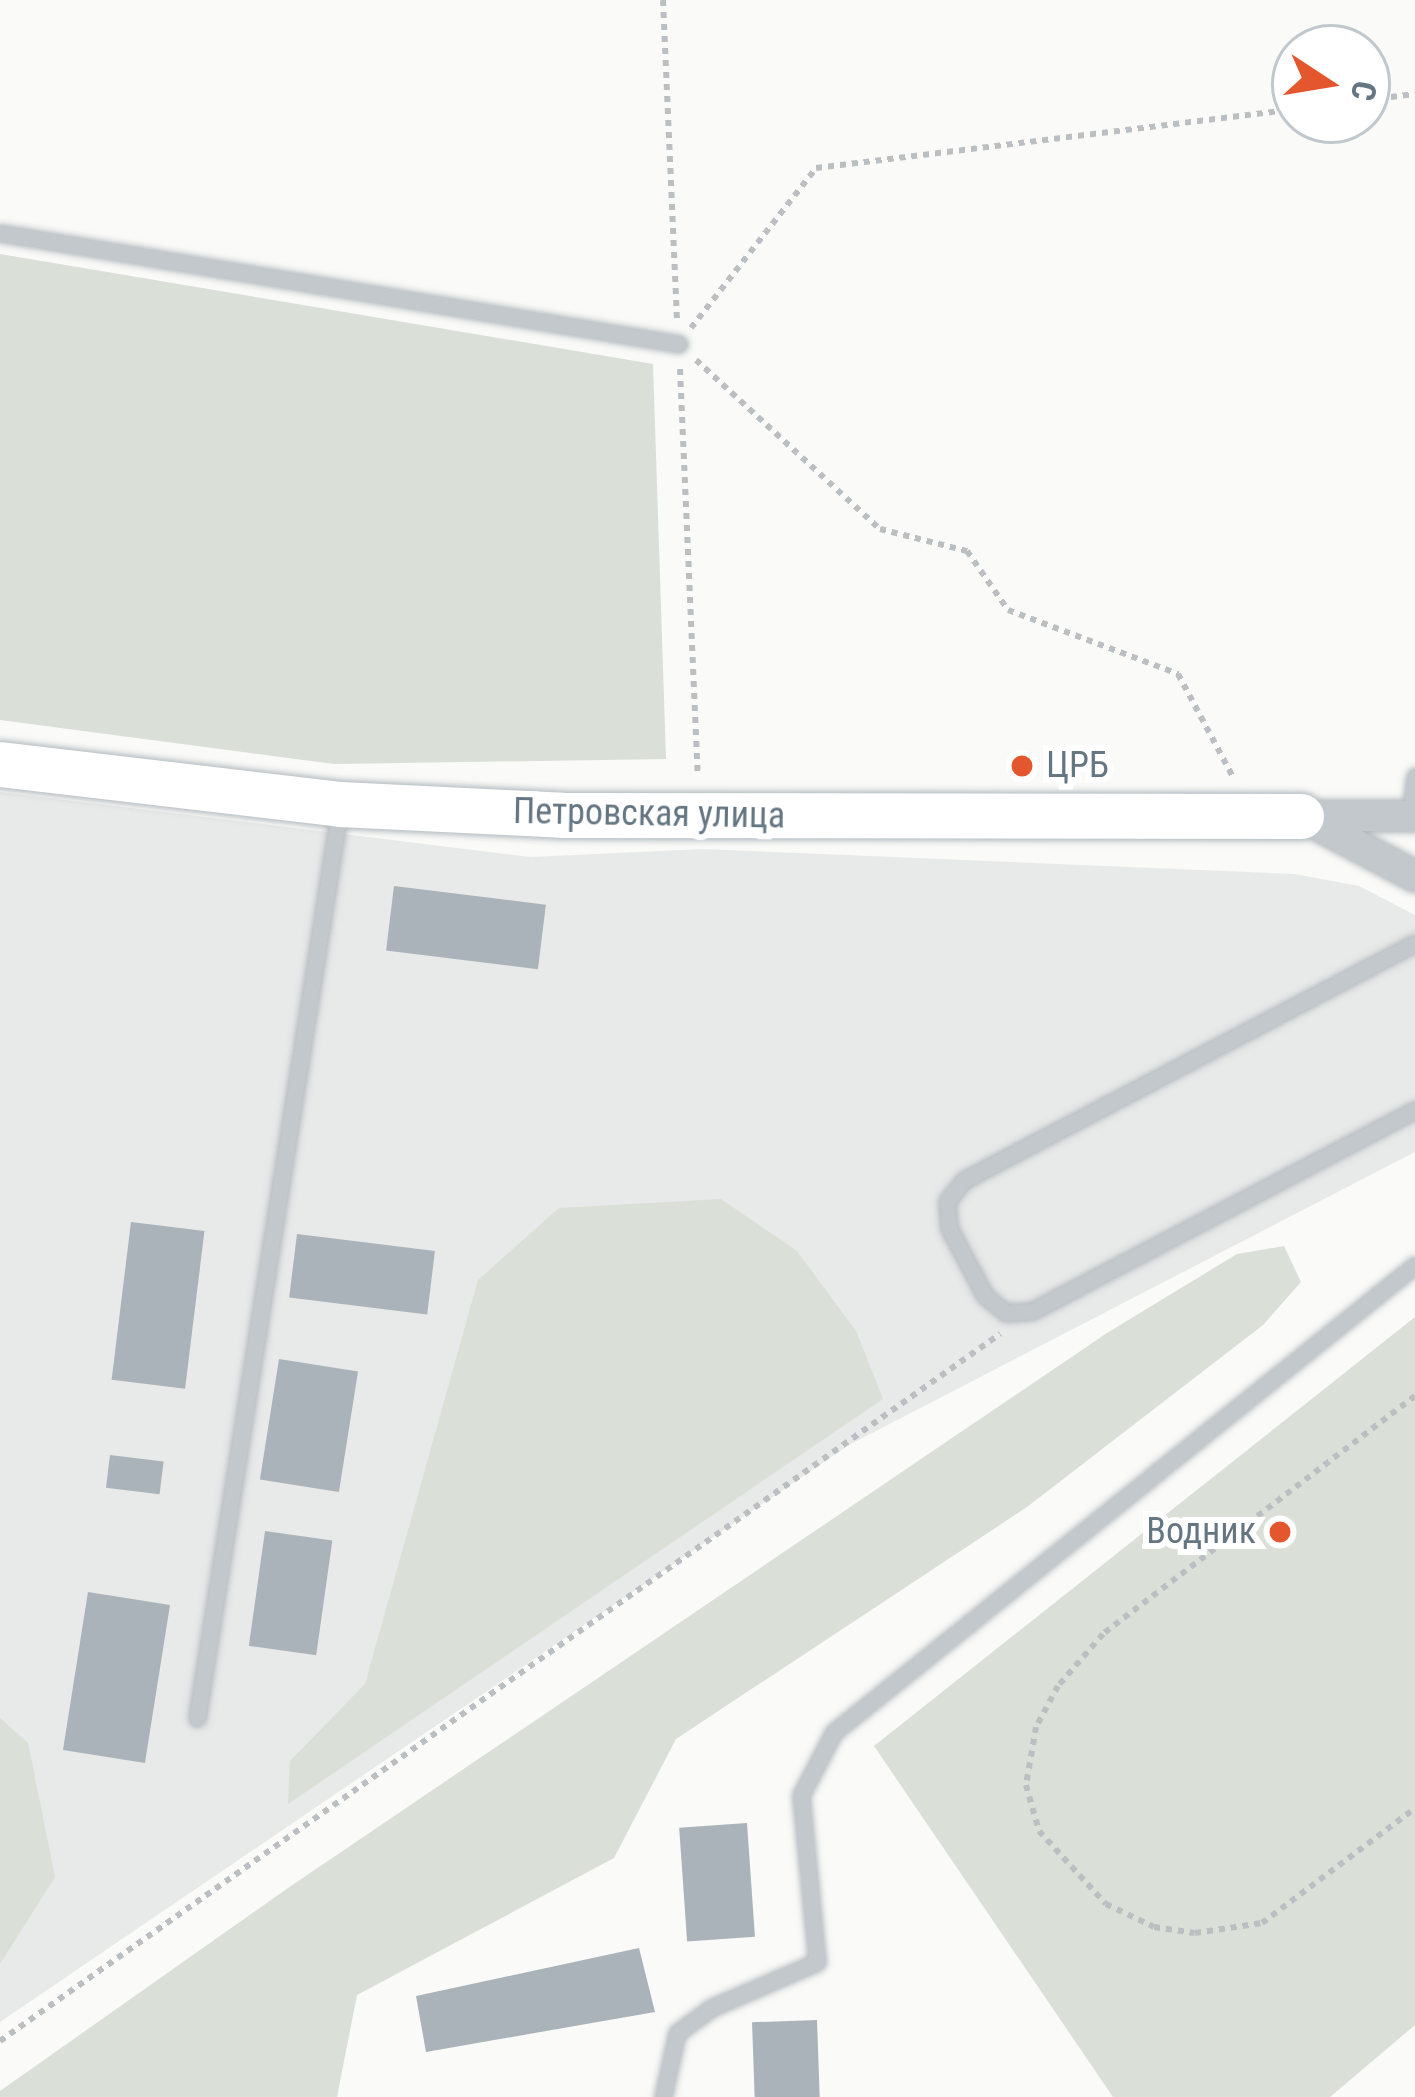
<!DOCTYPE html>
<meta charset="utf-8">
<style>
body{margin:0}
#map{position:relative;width:1415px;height:2097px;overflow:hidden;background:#fafaf8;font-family:"Roboto Condensed",sans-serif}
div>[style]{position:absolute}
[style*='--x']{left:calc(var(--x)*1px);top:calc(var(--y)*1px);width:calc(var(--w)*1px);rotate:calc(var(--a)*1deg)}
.built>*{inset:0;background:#e8e9e9}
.green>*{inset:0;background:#dadfd7}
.building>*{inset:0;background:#aab3b9;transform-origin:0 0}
.path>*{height:6px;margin-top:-3px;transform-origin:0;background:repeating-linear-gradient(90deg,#bbbfc2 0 6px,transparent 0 12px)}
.roads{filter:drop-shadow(0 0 3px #b3babf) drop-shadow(0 0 3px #b3babf)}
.lane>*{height:15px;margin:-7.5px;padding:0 7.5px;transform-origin:7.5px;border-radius:7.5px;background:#c3c8cc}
.street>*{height:30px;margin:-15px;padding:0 15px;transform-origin:15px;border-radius:15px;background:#c3c8cc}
.secondary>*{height:45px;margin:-22.5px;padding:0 22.5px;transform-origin:22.5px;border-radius:22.5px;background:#fff}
.dots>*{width:33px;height:33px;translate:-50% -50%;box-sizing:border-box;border:6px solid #fff;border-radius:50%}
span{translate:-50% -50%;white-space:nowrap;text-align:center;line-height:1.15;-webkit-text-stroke:12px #fff;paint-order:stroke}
.poi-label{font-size:36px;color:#657683}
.left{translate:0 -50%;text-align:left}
.right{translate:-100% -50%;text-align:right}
.street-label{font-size:36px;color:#657683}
.north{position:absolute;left:1271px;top:24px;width:120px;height:120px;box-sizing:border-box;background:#fff;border:3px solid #c1c8cd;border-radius:50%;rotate:102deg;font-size:33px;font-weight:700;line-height:48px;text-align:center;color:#657683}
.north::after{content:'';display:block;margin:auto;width:42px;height:54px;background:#e4572e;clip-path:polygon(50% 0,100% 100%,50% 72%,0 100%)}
</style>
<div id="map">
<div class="built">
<div style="clip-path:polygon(0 792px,531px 857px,702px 849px,1295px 874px,1359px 886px,1415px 915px,1415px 1152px,849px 1445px,0 2022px)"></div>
</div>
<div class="green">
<div style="clip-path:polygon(0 254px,653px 364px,666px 759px,334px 764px,0 720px)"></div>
<div style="clip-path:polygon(721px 1199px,797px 1251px,856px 1331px,883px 1399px,288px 1804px,290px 1761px,365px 1684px,478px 1280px,559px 1208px)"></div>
<div style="clip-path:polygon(1284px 1246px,1301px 1282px,1263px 1325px,1027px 1507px,676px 1739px,614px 1858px,357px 1995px,337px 2097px,0 2097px,0 2091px,288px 1888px,1107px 1333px,1237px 1254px)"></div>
<div style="clip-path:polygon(1415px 1317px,1415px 2025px,1330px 2097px,1113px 2097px,874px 1746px)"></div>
<div style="clip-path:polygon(0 1718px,28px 1743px,55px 1877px,0 1964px)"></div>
</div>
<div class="building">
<div style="left:394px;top:886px;width:153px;height:65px;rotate:7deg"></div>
<div style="left:131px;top:1222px;width:74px;height:159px;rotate:7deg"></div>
<div style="left:297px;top:1234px;width:139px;height:64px;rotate:7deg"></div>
<div style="left:279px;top:1359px;width:80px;height:122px;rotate:9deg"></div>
<div style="left:110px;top:1455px;width:54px;height:33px;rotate:7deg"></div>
<div style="left:265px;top:1531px;width:68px;height:116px;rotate:8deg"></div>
<div style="left:88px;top:1592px;width:83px;height:160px;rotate:9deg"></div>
<div style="left:747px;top:1823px;width:114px;height:68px;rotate:86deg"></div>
<div style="clip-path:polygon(639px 1948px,655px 2012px,426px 2052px,416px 1996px)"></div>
<div style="left:817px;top:2020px;width:77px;height:65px;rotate:88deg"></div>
</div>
<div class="path">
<div style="--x:663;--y:0;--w:320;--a:87.5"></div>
<div style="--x:1367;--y:100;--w:48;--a:-7.1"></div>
<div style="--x:691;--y:328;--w:203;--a:-52"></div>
<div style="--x:816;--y:168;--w:483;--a:-7"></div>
<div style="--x:696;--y:360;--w:250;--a:42.6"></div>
<div style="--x:880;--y:529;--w:90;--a:14.2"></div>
<div style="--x:967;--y:551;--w:72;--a:55.2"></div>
<div style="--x:1008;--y:610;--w:182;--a:20.6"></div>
<div style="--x:1178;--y:674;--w:119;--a:61.9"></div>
<div style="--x:680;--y:369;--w:407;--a:87.5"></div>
<div style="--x:1415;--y:1396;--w:392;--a:142.7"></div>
<div style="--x:1103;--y:1634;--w:69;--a:130.9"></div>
<div style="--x:1058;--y:1686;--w:47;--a:118.2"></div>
<div style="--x:1036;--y:1727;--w:59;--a:99.8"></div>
<div style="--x:1026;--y:1785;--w:48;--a:74.2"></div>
<div style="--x:1039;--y:1831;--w:99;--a:47.5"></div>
<div style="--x:1106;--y:1904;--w:53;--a:25.6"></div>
<div style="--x:1154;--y:1927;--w:41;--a:8.3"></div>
<div style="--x:1195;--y:1933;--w:68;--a:-8.5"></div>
<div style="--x:1262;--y:1923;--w:191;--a:-36.9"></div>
<div style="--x:0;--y:2041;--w:1225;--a:-35.26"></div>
</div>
<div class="roads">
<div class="lane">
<div style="--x:0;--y:233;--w:688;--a:9.28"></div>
<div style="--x:1410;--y:817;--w:41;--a:-83"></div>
<div style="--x:1415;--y:943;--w:509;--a:152.28"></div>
<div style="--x:964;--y:1180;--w:27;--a:129"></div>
<div style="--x:947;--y:1201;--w:27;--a:86"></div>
<div style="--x:949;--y:1228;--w:77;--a:62.1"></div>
<div style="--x:985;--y:1296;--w:27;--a:39"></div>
<div style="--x:1006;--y:1313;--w:26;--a:-4"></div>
<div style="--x:1032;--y:1311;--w:433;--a:-27.7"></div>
<div style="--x:197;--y:1718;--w:922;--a:-81.08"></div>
<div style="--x:663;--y:2097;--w:66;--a:-77.7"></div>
<div style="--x:677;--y:2033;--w:42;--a:-36.3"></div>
<div style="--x:711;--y:2008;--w:116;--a:-23.5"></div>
<div style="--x:817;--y:1962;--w:168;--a:-95.5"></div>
<div style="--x:801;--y:1795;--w:71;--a:-62.4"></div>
<div style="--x:834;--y:1732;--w:745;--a:-38.79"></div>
</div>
<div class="street">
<div style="--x:1301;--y:816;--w:129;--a:27.8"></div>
<div style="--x:1307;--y:816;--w:108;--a:0"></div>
</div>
<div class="secondary">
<div style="--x:0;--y:764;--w:342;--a:6.7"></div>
<div style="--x:340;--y:804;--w:222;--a:2.8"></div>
<div style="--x:562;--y:815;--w:739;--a:0.08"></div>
</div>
</div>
<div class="dots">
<div style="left:1022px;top:766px;background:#e4572e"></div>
<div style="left:1280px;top:1532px;background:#e4572e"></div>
</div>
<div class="poi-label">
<span class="left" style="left:1046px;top:766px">ЦРБ</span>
<span class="right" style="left:1256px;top:1532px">Водник</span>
</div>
<div class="street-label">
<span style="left:649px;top:814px;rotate:1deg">Петровская улица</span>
</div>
<div class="north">С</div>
</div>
